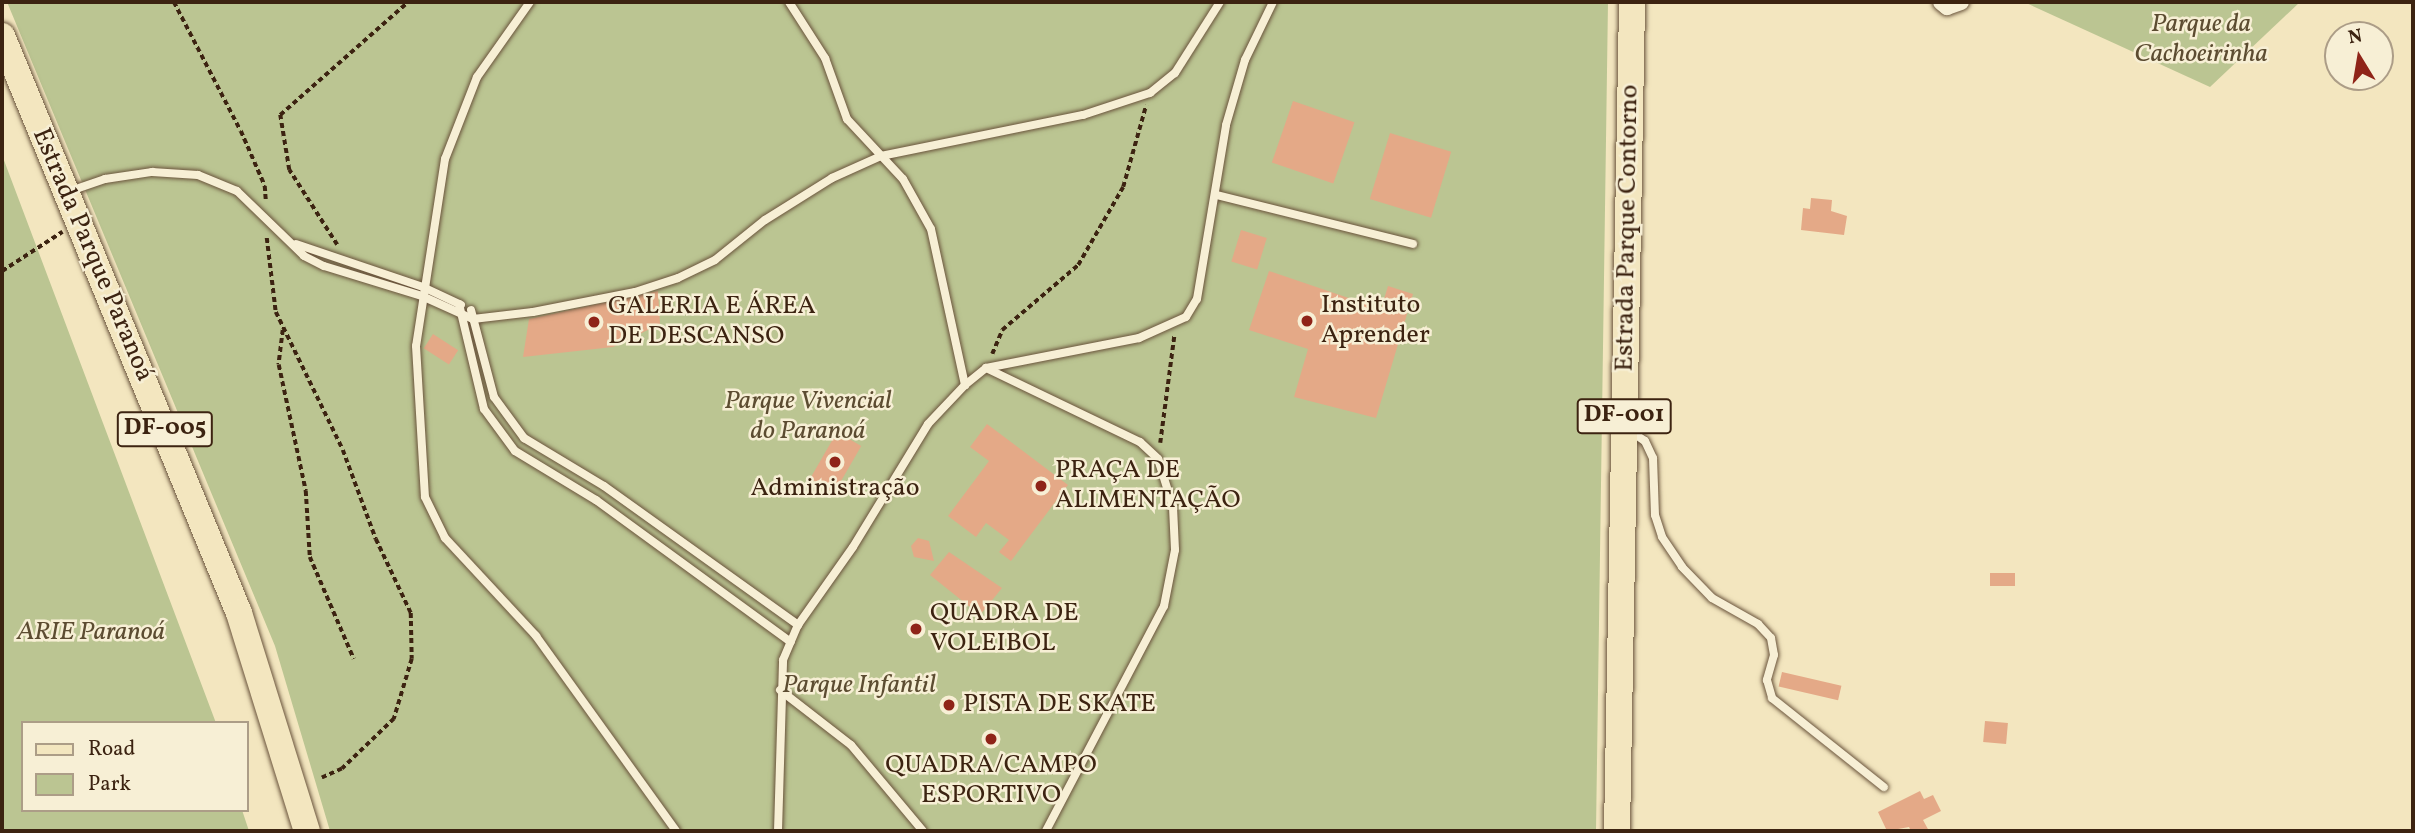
<!DOCTYPE html>
<meta charset="utf-8">
<style>
body{margin:0}
#map{position:relative;width:2415px;height:833px;overflow:hidden;background:#f3e6bf;font-family:Vollkorn,serif}
div>[style]{position:absolute}
[style*='--x']{left:calc(var(--x)*1px);top:calc(var(--y)*1px);width:calc(var(--w)*1px);rotate:calc(var(--a)*1deg)}
.green>*{inset:0;background:#bbc592}
.building>*{inset:0;background:#e4a987;transform-origin:0 0}
.path>*{height:3.5px;margin-top:-1.75px;transform-origin:0;background:repeating-linear-gradient(90deg,#3c2311 0 5px,transparent 0 8.5px)}
.roads{filter:drop-shadow(0 0 2px #6a543c) drop-shadow(0 0 2px #6a543c)}
.lane>*{height:8px;margin:-4px;padding:0 4px;transform-origin:4px;border-radius:4px;background:#f7efd5}
.street>*{height:16px;margin:-8px;padding:0 8px;transform-origin:8px;border-radius:8px;background:#f7efd5}
.primary>*{height:26px;margin:-13px;padding:0 13px;transform-origin:13px;border-radius:13px;background:#f3e6bf}
.dots>*{width:19px;height:19px;translate:-50% -50%;box-sizing:border-box;border:4px solid #f7efd5;border-radius:50%}
span{translate:-50% -50%;white-space:nowrap;text-align:center;line-height:1.15;-webkit-text-stroke:5px #f7efd5;paint-order:stroke}
.shield-label span{padding:2px 5px;background:#f7efd5;border:2px solid;border-radius:5px;-webkit-text-stroke-width:0}
.shield-label{font-size:24px;color:#3c2311;font-weight:700}
.park-label{font-size:26px;color:#5c4c31;font-style:italic}
.street-label{font-size:26px;color:#3c2311}
.poi-label{font-size:26px;color:#3c2311}
.left{translate:0 -50%;text-align:left}
.frame{position:absolute;inset:0;border:4px solid #3c2311;pointer-events:none}
.legend{position:absolute;left:21px;top:721px;width:228px;height:91px;box-sizing:border-box;background:#f7efd5;border:2px solid #ac9d87;margin:0;padding:9px 12px;list-style:none;font-size:21px;color:#3c2311}
.legend li{display:flex;align-items:center;gap:14px;height:35px}
.legend b{width:35px;border:2px solid #ac9d87}
.north{position:absolute;left:2324px;top:21px;width:70px;height:70px;box-sizing:border-box;background:#f7efd5;border:2px solid #ac9d87;border-radius:50%;rotate:349deg;font-size:19px;font-weight:700;line-height:28px;text-align:center;color:#3c2311}
.north::after{content:'';display:block;margin:auto;width:24px;height:32px;background:#8f2418;clip-path:polygon(50% 0,100% 100%,50% 72%,0 100%)}
</style>
<div id="map">
<div class="green">
<div style="clip-path:polygon(7px 2px,1608px 2px,1596px 831px,330px 831px,275px 646px)"></div>
<div style="clip-path:polygon(2024px 2px,2300px 2px,2210px 87px)"></div>
<div style="clip-path:polygon(2px 155px,216px 723px,23px 723px,23px 810px,242px 810px,249px 831px,2px 831px)"></div>
</div>
<div class="building">
<div style="left:1293px;top:101px;width:65px;height:65px;rotate:19deg"></div>
<div style="left:1390px;top:133px;width:64px;height:69px;rotate:17deg"></div>
<div style="clip-path:polygon(1811px 198px,1832px 200px,1831px 211px,1847px 216px,1844px 235px,1801px 230px,1803px 208px,1810px 209px)"></div>
<div style="left:1241px;top:230px;width:27px;height:33px;rotate:17deg"></div>
<div style="clip-path:polygon(1269px 271px,1381px 309px,1388px 286px,1413px 294px,1376px 418px,1294px 397px,1308px 349px,1249px 330px)"></div>
<div style="clip-path:polygon(658px 291px,660px 324px,613px 347px,523px 357px,529px 319px)"></div>
<div style="left:433px;top:334px;width:30px;height:17px;rotate:33deg"></div>
<div style="clip-path:polygon(987px 424px,1068px 485px,1011px 561px,999px 552px,1009px 540px,986px 523px,976px 537px,948px 516px,989px 461px,970px 447px)"></div>
<div style="left:837px;top:432px;width:28px;height:54px;rotate:30deg"></div>
<div style="clip-path:polygon(918px 538px,929px 541px,934px 561px,914px 557px,911px 546px)"></div>
<div style="clip-path:polygon(949px 552px,1002px 588px,980px 615px,930px 575px)"></div>
<div style="left:2015px;top:573px;width:13px;height:25px;rotate:90deg"></div>
<div style="left:1782px;top:672px;width:61px;height:15px;rotate:13deg"></div>
<div style="left:1985px;top:721px;width:23px;height:21px;rotate:5deg"></div>
<div style="clip-path:polygon(1920px 791px,1924px 799px,1933px 795px,1941px 811px,1923px 820px,1929px 831px,1911px 831px,1909px 827px,1887px 831px,1878px 812px)"></div>
</div>
<div class="path">
<div style="--x:174;--y:2;--w:145;--a:62.6"></div>
<div style="--x:241;--y:131;--w:60;--a:66.4"></div>
<div style="--x:265;--y:186;--w:16;--a:86"></div>
<div style="--x:267;--y:238;--w:75;--a:83.1"></div>
<div style="--x:276;--y:312;--w:153;--a:64.1"></div>
<div style="--x:343;--y:450;--w:95;--a:69.7"></div>
<div style="--x:376;--y:539;--w:82;--a:64.7"></div>
<div style="--x:411;--y:613;--w:46;--a:88.8"></div>
<div style="--x:412;--y:659;--w:63;--a:106.7"></div>
<div style="--x:394;--y:719;--w:72;--a:136.1"></div>
<div style="--x:342;--y:769;--w:22;--a:156"></div>
<div style="--x:337;--y:245;--w:89;--a:-122.6"></div>
<div style="--x:289;--y:170;--w:56;--a:-99.3"></div>
<div style="--x:280;--y:115;--w:171;--a:-41.4"></div>
<div style="--x:2;--y:271;--w:72;--a:-33"></div>
<div style="--x:283;--y:330;--w:35;--a:97"></div>
<div style="--x:279;--y:365;--w:129;--a:77.9"></div>
<div style="--x:306;--y:491;--w:66;--a:86.5"></div>
<div style="--x:310;--y:557;--w:111;--a:66.7"></div>
<div style="--x:992;--y:354;--w:26;--a:-67"></div>
<div style="--x:1002;--y:330;--w:100;--a:-40.5"></div>
<div style="--x:1078;--y:265;--w:90;--a:-60"></div>
<div style="--x:1123;--y:187;--w:85;--a:-74.3"></div>
<div style="--x:1160;--y:443;--w:108;--a:-82.5"></div>
</div>
<div class="roads">
<div class="lane">
<div style="--x:530;--y:2;--w:92;--a:125.2"></div>
<div style="--x:477;--y:77;--w:88;--a:111.3"></div>
<div style="--x:445;--y:159;--w:189;--a:98.8"></div>
<div style="--x:416;--y:346;--w:151;--a:86.6"></div>
<div style="--x:425;--y:497;--w:46;--a:64"></div>
<div style="--x:445;--y:538;--w:134;--a:47.1"></div>
<div style="--x:536;--y:636;--w:240;--a:54.3"></div>
<div style="--x:789;--y:2;--w:67;--a:57.3"></div>
<div style="--x:825;--y:58;--w:65;--a:70.2"></div>
<div style="--x:847;--y:119;--w:82;--a:47"></div>
<div style="--x:903;--y:179;--w:57;--a:60.8"></div>
<div style="--x:931;--y:229;--w:160;--a:77.7"></div>
<div style="--x:70;--y:191;--w:37;--a:-19"></div>
<div style="--x:105;--y:179;--w:48;--a:-8.5"></div>
<div style="--x:152;--y:172;--w:46;--a:3.7"></div>
<div style="--x:198;--y:175;--w:42;--a:22.3"></div>
<div style="--x:237;--y:191;--w:93;--a:44.1"></div>
<div style="--x:304;--y:256;--w:22;--a:27"></div>
<div style="--x:324;--y:266;--w:102;--a:17"></div>
<div style="--x:422;--y:296;--w:56;--a:24.3"></div>
<div style="--x:473;--y:319;--w:60;--a:-6.7"></div>
<div style="--x:533;--y:312;--w:104;--a:-11.1"></div>
<div style="--x:635;--y:292;--w:45;--a:-18"></div>
<div style="--x:678;--y:278;--w:41;--a:-25.9"></div>
<div style="--x:715;--y:260;--w:64;--a:-38.7"></div>
<div style="--x:765;--y:220;--w:79;--a:-32.1"></div>
<div style="--x:832;--y:178;--w:54;--a:-24.2"></div>
<div style="--x:881;--y:156;--w:206;--a:-11.5"></div>
<div style="--x:1083;--y:115;--w:71;--a:-18.2"></div>
<div style="--x:1150;--y:93;--w:32;--a:-39"></div>
<div style="--x:1175;--y:73;--w:84;--a:-57.6"></div>
<div style="--x:1217;--y:195;--w:202;--a:14"></div>
<div style="--x:296;--y:244;--w:134;--a:18.7"></div>
<div style="--x:423;--y:287;--w:42;--a:25.3"></div>
<div style="--x:459;--y:304;--w:108;--a:76.6"></div>
<div style="--x:484;--y:409;--w:52;--a:53.6"></div>
<div style="--x:515;--y:451;--w:95;--a:31.2"></div>
<div style="--x:596;--y:500;--w:241;--a:36.1"></div>
<div style="--x:471;--y:310;--w:90;--a:75.2"></div>
<div style="--x:494;--y:397;--w:51;--a:53.8"></div>
<div style="--x:524;--y:438;--w:93;--a:31"></div>
<div style="--x:604;--y:486;--w:239;--a:35.6"></div>
<div style="--x:986;--y:368;--w:171;--a:25.7"></div>
<div style="--x:1140;--y:442;--w:25;--a:43"></div>
<div style="--x:1158;--y:459;--w:50;--a:72.6"></div>
<div style="--x:1173;--y:507;--w:43;--a:87.3"></div>
<div style="--x:1175;--y:550;--w:57;--a:101.1"></div>
<div style="--x:1164;--y:606;--w:254;--a:117.7"></div>
<div style="--x:1629;--y:430;--w:19;--a:35"></div>
<div style="--x:1645;--y:441;--w:19;--a:65"></div>
<div style="--x:1653;--y:458;--w:57;--a:88"></div>
<div style="--x:1655;--y:515;--w:23;--a:72"></div>
<div style="--x:1662;--y:537;--w:36;--a:56"></div>
<div style="--x:1682;--y:567;--w:43;--a:45.9"></div>
<div style="--x:1712;--y:598;--w:53;--a:29.5"></div>
<div style="--x:1758;--y:624;--w:19;--a:47"></div>
<div style="--x:1771;--y:638;--w:17;--a:80"></div>
<div style="--x:1774;--y:655;--w:26;--a:106"></div>
<div style="--x:1767;--y:680;--w:19;--a:74"></div>
<div style="--x:1772;--y:698;--w:143;--a:38.5"></div>
<div style="--x:780;--y:690;--w:90;--a:37.8"></div>
<div style="--x:851;--y:745;--w:112;--a:50.1"></div>
<div style="--x:778;--y:831;--w:171;--a:-88.3"></div>
<div style="--x:783;--y:660;--w:38;--a:-67"></div>
<div style="--x:798;--y:625;--w:95;--a:-54.8"></div>
<div style="--x:853;--y:547;--w:144;--a:-58.6"></div>
<div style="--x:928;--y:424;--w:54;--a:-46.5"></div>
<div style="--x:965;--y:385;--w:27;--a:-39"></div>
<div style="--x:986;--y:368;--w:156;--a:-11.1"></div>
<div style="--x:1139;--y:338;--w:51;--a:-24.1"></div>
<div style="--x:1186;--y:317;--w:21;--a:-59"></div>
<div style="--x:1197;--y:299;--w:176;--a:-80.5"></div>
<div style="--x:1226;--y:125;--w:68;--a:-73.7"></div>
<div style="--x:1245;--y:60;--w:64;--a:-64.2"></div>
</div>
<div class="street">
<div style="--x:1941;--y:2;--w:8;--a:40"></div>
<div style="--x:1947;--y:7;--w:15;--a:-20"></div>
</div>
<div class="primary">
<div style="--x:2;--y:36;--w:624;--a:67.67"></div>
<div style="--x:239;--y:613;--w:228;--a:72.7"></div>
<div style="--x:1617;--y:831;--w:829;--a:-88.96"></div>
</div>
</div>
<div class="dots">
<div style="left:1307px;top:321px;background:#8f2418"></div>
<div style="left:594px;top:322px;background:#8f2418"></div>
<div style="left:835px;top:462px;background:#8f2418"></div>
<div style="left:1041px;top:486px;background:#8f2418"></div>
<div style="left:916px;top:629px;background:#8f2418"></div>
<div style="left:949px;top:705px;background:#8f2418"></div>
<div style="left:991px;top:739px;background:#8f2418"></div>
</div>
<div class="shield-label">
<span style="left:1624px;top:416px">DF-001</span>
<span style="left:165px;top:429px">DF-005</span>
</div>
<div class="park-label">
<span style="left:2201px;top:40px">Parque da<br>Cachoeirinha</span>
<span style="left:808px;top:417px">Parque Vivencial<br>do Paranoá</span>
<span style="left:91px;top:633px">ARIE Paranoá</span>
<span style="left:859px;top:686px">Parque Infantil</span>
</div>
<div class="street-label">
<span style="left:1628px;top:228px;rotate:-89deg">Estrada Parque Contorno</span>
<span style="left:92px;top:255px;rotate:67deg">Estrada Parque Paranoá</span>
</div>
<div class="poi-label">
<span class="left" style="left:1321px;top:321px">Instituto<br>Aprender</span>
<span class="left" style="left:608px;top:322px">GALERIA E ÁREA<br>DE DESCANSO</span>
<span class="left" style="left:1055px;top:486px">PRAÇA DE<br>ALIMENTAÇÃO</span>
<span style="left:835px;top:489px">Administração</span>
<span class="left" style="left:930px;top:629px">QUADRA DE<br>VOLEIBOL</span>
<span class="left" style="left:963px;top:705px">PISTA DE SKATE</span>
<span style="left:991px;top:781px">QUADRA/CAMPO<br>ESPORTIVO</span>
</div>
<div class="frame"></div>
<ul class="legend">
<li><b style="height:9px;background:#f3e6bf"></b>Road</li>
<li><b style="height:19px;background:#bbc592"></b>Park</li>
</ul>
<div class="north">N</div>
</div>
